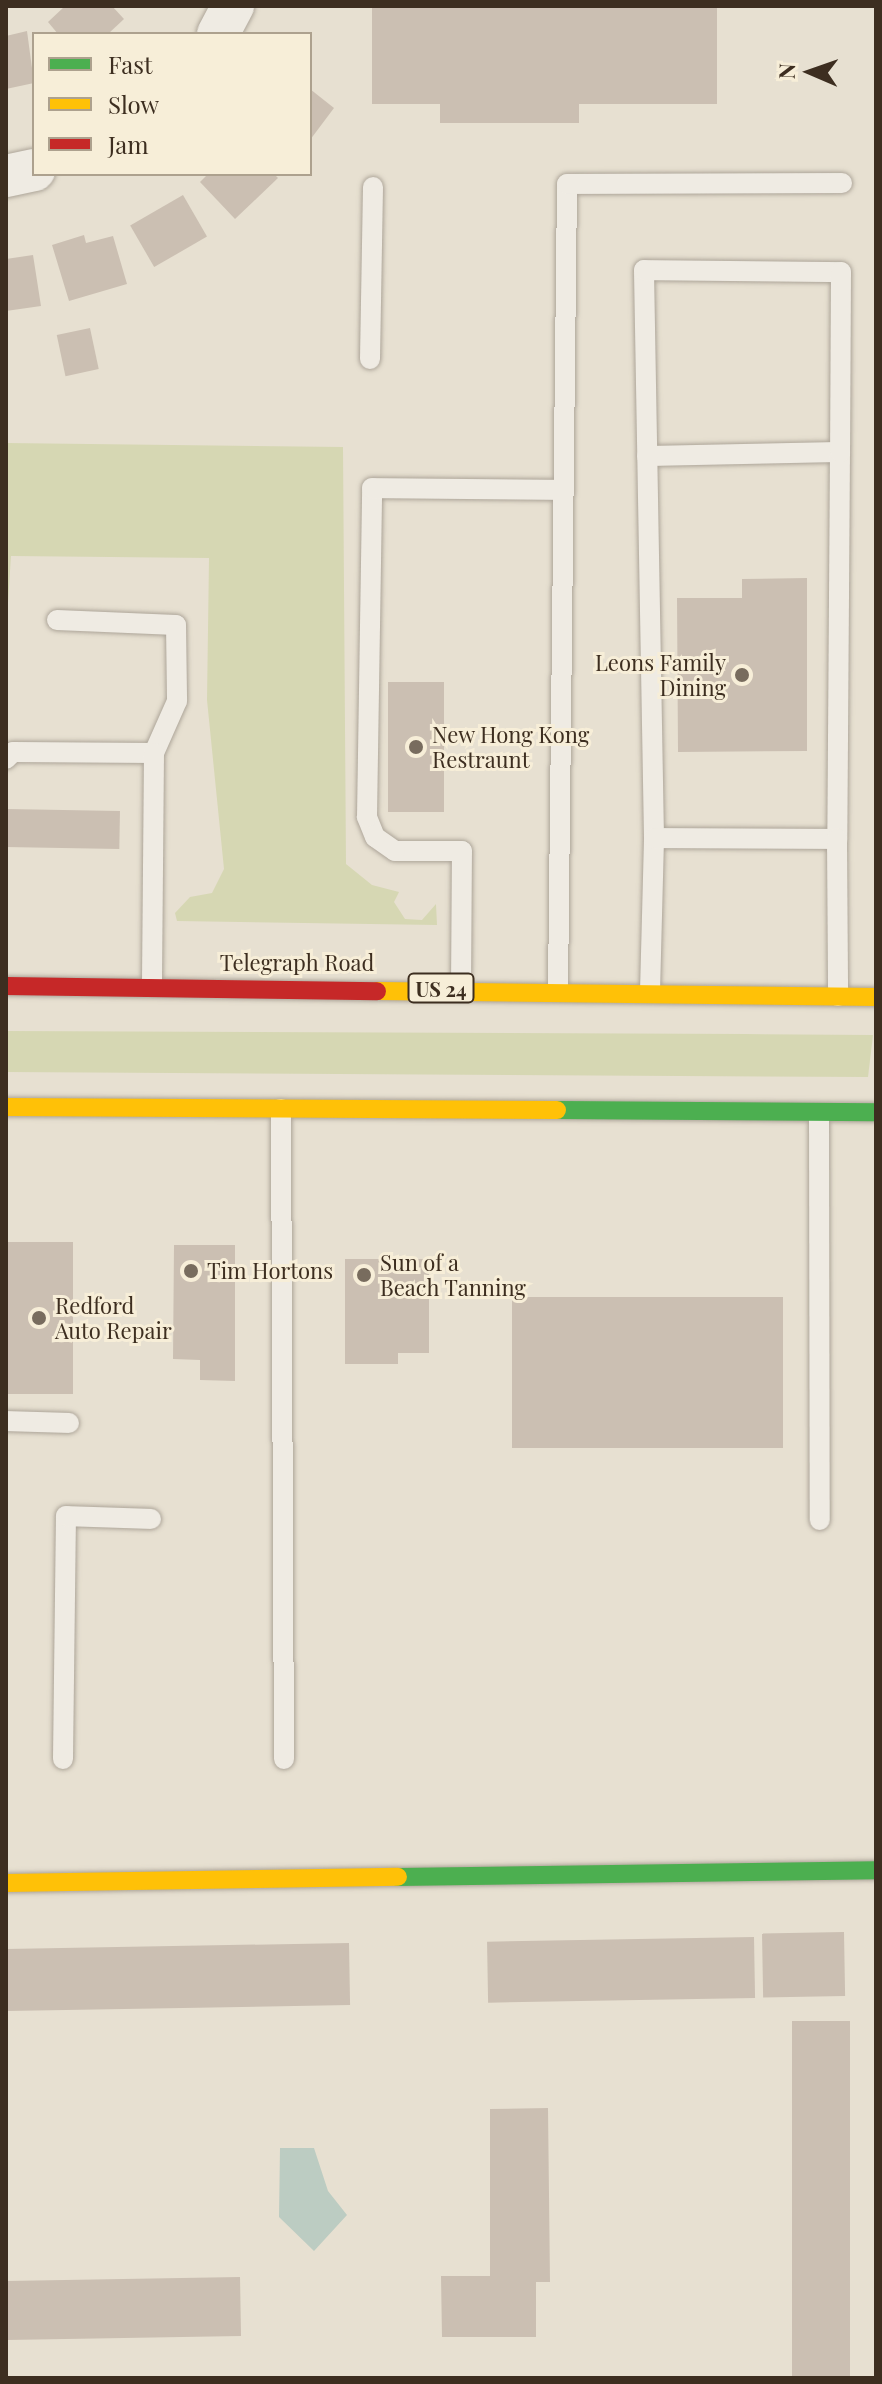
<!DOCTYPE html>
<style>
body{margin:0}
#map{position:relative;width:882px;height:2384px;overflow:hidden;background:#e7e0d1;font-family:"Playfair Display",serif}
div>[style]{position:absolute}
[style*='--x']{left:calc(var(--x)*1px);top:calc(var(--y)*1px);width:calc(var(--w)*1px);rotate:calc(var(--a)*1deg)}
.green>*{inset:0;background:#d6d7b3}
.water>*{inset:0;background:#bcccc2}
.building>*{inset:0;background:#cbbfb2;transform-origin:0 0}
.roads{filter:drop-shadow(0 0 2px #ada599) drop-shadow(0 0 2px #ada599)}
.lane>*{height:20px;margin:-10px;padding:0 10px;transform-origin:10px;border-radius:10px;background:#efebe3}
.street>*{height:42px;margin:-21px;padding:0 21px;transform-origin:21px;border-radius:21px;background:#efebe3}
.fast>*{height:18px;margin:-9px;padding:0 9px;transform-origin:9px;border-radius:9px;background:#4caf50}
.slow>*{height:18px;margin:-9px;padding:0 9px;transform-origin:9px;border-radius:9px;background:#ffc107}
.jam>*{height:18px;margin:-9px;padding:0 9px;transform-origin:9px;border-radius:9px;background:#c62828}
.dots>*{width:22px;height:22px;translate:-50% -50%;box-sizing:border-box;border:4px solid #f7eed8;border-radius:50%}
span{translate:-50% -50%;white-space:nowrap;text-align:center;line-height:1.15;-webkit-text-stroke:6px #f7eed8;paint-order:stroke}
.shield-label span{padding:2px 6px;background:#f7eed8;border:2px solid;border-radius:6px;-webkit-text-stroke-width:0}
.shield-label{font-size:20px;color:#3d2e20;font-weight:700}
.poi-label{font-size:22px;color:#3d2e20}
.right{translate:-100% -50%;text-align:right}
.left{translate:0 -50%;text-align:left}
.street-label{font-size:22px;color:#3d2e20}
.frame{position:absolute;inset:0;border:8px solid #3d2e20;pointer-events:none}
.legend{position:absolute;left:32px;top:32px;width:280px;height:144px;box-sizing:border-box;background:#f7eed8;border:2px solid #ada18e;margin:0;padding:10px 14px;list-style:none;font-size:24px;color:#3d2e20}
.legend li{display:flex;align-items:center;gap:16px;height:40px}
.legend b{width:40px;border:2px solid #ada18e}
.north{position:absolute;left:770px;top:32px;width:80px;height:80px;-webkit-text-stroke:6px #f7eed8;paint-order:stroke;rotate:272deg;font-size:22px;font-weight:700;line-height:32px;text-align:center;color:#3d2e20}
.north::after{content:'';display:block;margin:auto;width:28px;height:36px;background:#3d2e20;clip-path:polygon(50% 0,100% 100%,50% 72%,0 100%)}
</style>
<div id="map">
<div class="green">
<div style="clip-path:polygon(6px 443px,343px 447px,346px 864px,372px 885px,399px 892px,394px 902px,405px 919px,422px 920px,436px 904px,437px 925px,177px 921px,175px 913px,190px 897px,212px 893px,224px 869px,207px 700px,209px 558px,11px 556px,6px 634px)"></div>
<div style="clip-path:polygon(6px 1031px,745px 1034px,873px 1035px,868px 1077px,6px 1072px)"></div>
</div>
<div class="water">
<div style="clip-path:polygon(280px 2148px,314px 2148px,328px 2191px,347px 2215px,314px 2251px,279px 2217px)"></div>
</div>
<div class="building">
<div style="clip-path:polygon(65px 6px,112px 6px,124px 19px,108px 34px,58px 34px,48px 22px)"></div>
<div style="clip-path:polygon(372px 6px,717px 6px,717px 104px,579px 104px,579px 123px,440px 123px,440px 104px,372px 104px)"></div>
<div style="clip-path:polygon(27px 31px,34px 83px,6px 89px,6px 36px)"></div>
<div style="clip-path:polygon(310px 89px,334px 108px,310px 140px)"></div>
<div style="clip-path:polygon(208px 174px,274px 174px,278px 178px,235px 219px,200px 182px)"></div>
<div style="left:183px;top:195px;width:48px;height:61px;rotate:60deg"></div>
<div style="clip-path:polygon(84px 235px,86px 243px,113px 236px,127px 284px,69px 301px,52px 245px)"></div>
<div style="clip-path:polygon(33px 255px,41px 306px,6px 311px,6px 259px)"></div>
<div style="left:90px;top:328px;width:42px;height:34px;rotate:78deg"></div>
<div style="clip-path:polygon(807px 578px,807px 751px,678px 752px,677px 598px,742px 598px,742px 579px)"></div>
<div style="left:388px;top:682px;width:56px;height:130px"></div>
<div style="left:6px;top:809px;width:114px;height:38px;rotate:1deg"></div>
<div style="left:6px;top:1242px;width:67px;height:152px"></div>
<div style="clip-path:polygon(174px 1245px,235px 1245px,235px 1381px,200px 1380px,200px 1360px,173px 1359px)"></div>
<div style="clip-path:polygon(345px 1259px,429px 1259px,429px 1353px,398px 1353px,398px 1364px,345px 1364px)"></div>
<div style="left:512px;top:1297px;width:271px;height:151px"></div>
<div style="left:844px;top:1932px;width:64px;height:82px;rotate:89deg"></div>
<div style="left:754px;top:1937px;width:61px;height:267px;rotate:89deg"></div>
<div style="left:349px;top:1943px;width:62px;height:343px;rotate:89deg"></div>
<div style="left:850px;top:2021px;width:357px;height:58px;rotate:90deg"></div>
<div style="clip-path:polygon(548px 2108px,550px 2282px,536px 2282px,536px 2337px,442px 2337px,441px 2276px,490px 2276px,490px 2109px)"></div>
<div style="left:240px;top:2277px;width:59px;height:234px;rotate:89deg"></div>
</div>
<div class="roads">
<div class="lane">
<div style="--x:370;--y:359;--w:172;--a:-89"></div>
<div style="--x:647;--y:456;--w:193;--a:-1.2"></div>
<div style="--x:840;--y:452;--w:387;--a:90.4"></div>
<div style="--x:57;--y:620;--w:119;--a:2.4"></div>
<div style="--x:176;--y:625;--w:76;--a:89.2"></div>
<div style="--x:177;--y:701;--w:57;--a:113.9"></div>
<div style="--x:6;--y:759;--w:10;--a:-45"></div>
<div style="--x:13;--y:752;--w:141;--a:0.4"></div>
<div style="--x:154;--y:753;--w:233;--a:90.5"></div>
<div style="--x:654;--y:838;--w:568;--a:-91.01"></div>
<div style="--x:644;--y:270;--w:197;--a:0.6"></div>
<div style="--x:841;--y:272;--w:180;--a:90.3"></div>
<div style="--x:461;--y:989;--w:138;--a:-89.6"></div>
<div style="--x:462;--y:851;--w:67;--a:180"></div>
<div style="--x:395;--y:851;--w:24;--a:-145"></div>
<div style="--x:375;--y:837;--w:22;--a:-112"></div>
<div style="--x:367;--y:817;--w:329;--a:-89.1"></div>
<div style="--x:372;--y:488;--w:189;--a:0.6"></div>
<div style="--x:558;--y:990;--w:806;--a:-89.36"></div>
<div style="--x:567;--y:184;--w:275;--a:-0.2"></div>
<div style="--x:650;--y:992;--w:154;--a:-88.5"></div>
<div style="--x:654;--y:838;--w:183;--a:0.3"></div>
<div style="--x:837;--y:839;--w:157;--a:89.6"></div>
<div style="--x:281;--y:1109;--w:650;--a:89.74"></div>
<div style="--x:819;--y:1114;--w:406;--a:89.9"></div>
<div style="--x:6;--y:1421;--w:63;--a:1.8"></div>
<div style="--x:63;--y:1759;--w:243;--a:-89.3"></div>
<div style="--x:66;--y:1516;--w:85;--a:2"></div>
</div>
<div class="street">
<div style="--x:218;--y:34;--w:32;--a:-62"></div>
<div style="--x:6;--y:176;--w:29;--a:-12"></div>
</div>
<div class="fast">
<div style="--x:557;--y:1110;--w:319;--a:0.4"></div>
<div style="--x:398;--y:1877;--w:478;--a:-0.8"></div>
</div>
<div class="slow">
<div style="--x:377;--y:991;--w:499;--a:0.7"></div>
<div style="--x:6;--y:1107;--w:551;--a:0.31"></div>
<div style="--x:6;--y:1883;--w:392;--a:-0.9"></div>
</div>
<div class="jam">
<div style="--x:6;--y:986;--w:371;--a:0.8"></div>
</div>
</div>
<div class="dots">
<div style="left:742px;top:675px;background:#786c5e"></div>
<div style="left:416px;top:747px;background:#786c5e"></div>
<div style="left:191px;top:1271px;background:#786c5e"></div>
<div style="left:364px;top:1275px;background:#786c5e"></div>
<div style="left:39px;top:1318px;background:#786c5e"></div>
</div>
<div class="shield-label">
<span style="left:441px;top:988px">US 24</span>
</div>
<div class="poi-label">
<span class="right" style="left:726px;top:675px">Leons Family<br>Dining</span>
<span class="left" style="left:432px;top:747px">New Hong Kong<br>Restraunt</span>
<span class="left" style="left:380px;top:1275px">Sun of a<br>Beach Tanning</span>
<span class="left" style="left:207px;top:1271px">Tim Hortons</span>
<span class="left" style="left:55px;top:1318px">Redford<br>Auto Repair</span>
</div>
<div class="street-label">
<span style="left:297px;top:963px">Telegraph Road</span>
</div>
<div class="frame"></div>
<ul class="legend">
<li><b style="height:10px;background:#4caf50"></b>Fast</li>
<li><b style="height:10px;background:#ffc107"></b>Slow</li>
<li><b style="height:10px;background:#c62828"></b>Jam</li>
</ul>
<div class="north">N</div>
</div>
